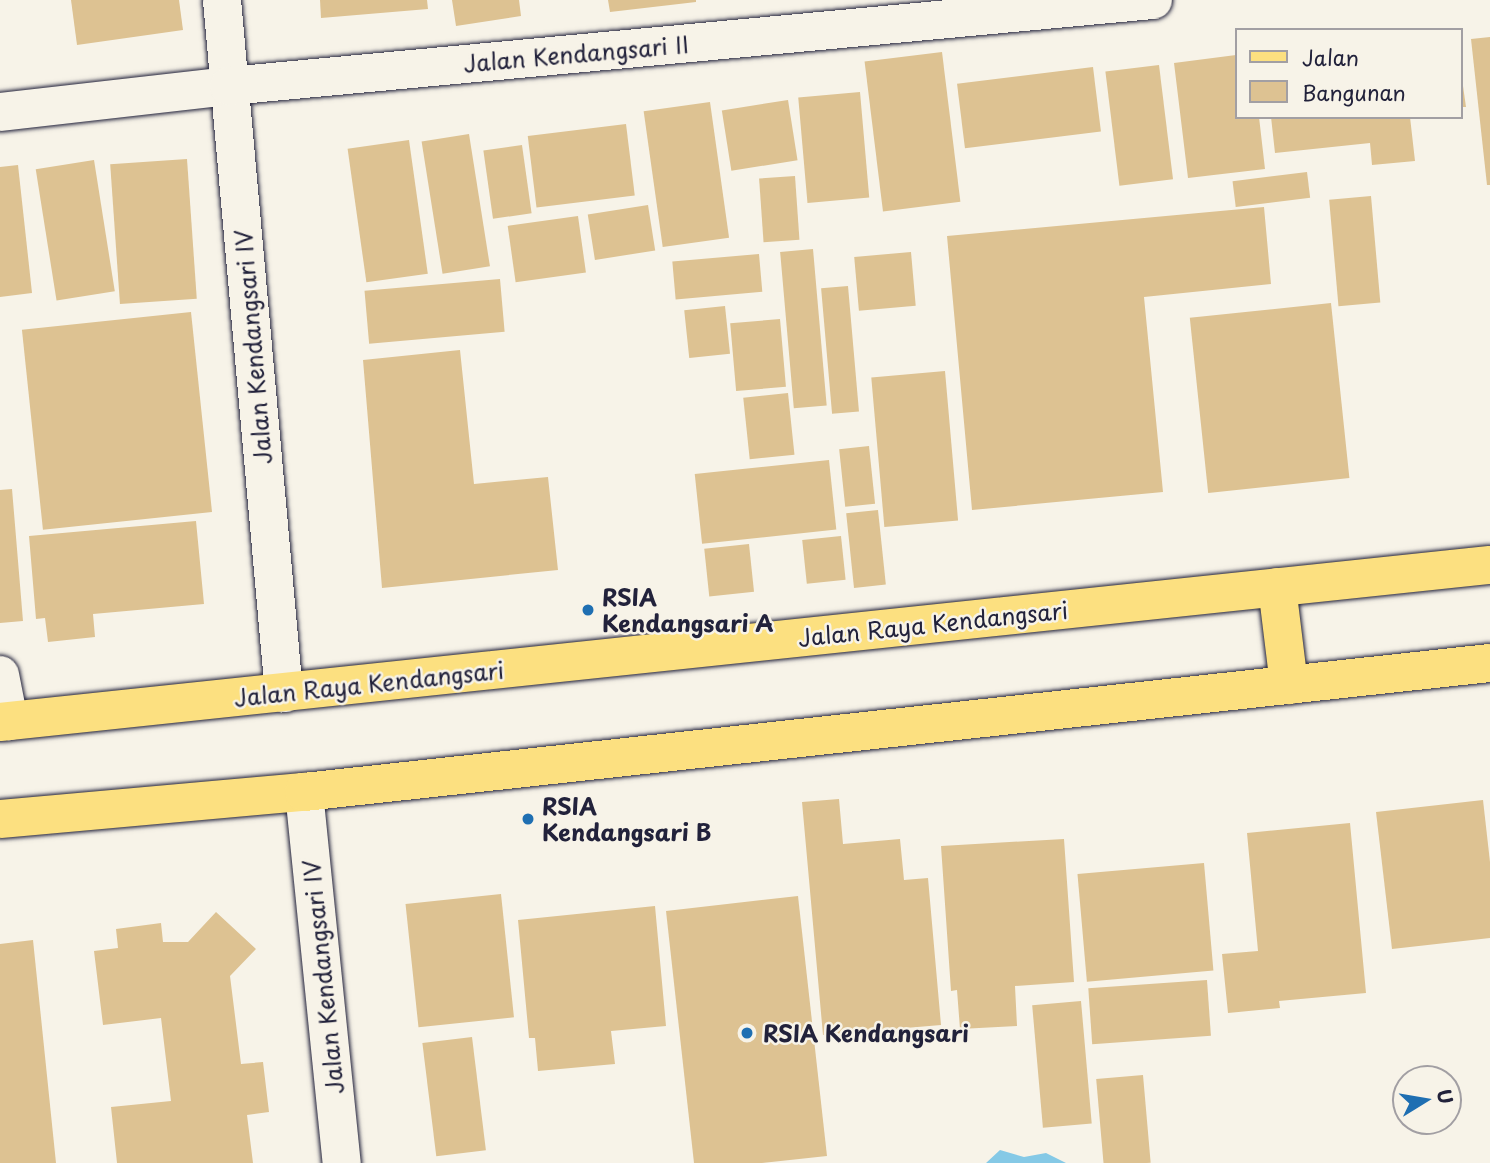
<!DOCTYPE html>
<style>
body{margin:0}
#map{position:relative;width:1490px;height:1163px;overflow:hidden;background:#f7f3e8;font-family:"Playpen Sans",sans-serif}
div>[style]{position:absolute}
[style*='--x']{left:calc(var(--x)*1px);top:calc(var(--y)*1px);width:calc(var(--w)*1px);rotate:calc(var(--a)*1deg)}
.water>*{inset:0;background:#85c9e6}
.building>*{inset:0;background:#ddc292;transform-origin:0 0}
.roads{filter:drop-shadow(0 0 2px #22223b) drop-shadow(0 0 2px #22223b)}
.minor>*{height:38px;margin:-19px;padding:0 19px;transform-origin:19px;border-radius:19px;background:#f7f3e8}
.major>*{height:38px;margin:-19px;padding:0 19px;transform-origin:19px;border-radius:19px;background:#fce080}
.dots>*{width:19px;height:19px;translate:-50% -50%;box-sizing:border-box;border:4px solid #f7f3e8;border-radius:50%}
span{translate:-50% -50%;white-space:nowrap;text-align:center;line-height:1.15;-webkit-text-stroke:5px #f7f3e8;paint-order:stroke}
.street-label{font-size:23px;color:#22223b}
.poi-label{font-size:23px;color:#22223b;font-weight:700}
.left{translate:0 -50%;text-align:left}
.legend{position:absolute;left:1235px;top:28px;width:228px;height:91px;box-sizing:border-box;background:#f7f3e8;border:2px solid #a29fa3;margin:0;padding:9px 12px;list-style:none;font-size:21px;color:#22223b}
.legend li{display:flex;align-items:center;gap:14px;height:35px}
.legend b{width:35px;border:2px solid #a29fa3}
.north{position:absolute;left:1392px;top:1065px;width:70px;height:70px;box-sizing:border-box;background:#f7f3e8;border:2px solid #a29fa3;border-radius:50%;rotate:79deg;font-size:19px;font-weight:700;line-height:28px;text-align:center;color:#22223b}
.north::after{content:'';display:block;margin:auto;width:24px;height:32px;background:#1f6fb2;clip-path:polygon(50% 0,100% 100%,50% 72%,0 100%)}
</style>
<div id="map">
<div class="water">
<div style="clip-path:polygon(1000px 1150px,1024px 1157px,1046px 1153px,1066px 1163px,986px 1163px)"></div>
</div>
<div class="building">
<div style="clip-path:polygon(71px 0,179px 0,183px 30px,77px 45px)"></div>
<div style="clip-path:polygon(320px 0,427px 0,428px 9px,321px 18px)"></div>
<div style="clip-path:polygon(452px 0,519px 0,521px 16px,456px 26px)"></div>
<div style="clip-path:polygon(608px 0,696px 0,696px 2px,610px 12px)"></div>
<div style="clip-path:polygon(1490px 37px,1490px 185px,1487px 185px,1471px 39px)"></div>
<div style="left:942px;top:52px;width:151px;height:78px;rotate:83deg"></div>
<div style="clip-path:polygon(1236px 55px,1236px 117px,1259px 117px,1265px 169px,1188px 178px,1174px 63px)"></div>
<div style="left:1159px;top:65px;width:115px;height:54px;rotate:83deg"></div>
<div style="clip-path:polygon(1460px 65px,1466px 107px,1460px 107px)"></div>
<div style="left:1093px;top:67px;width:65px;height:137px;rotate:83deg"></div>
<div style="left:860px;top:92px;width:106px;height:62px;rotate:85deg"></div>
<div style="left:788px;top:100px;width:61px;height:67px;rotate:81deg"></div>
<div style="left:710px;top:102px;width:137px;height:67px;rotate:82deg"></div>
<div style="clip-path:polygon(1271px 117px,1410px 117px,1415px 161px,1372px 165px,1370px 143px,1275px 153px)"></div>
<div style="left:626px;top:124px;width:72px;height:99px;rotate:83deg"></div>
<div style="left:469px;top:134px;width:134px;height:48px;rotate:81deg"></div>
<div style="left:409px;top:140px;width:135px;height:62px;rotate:82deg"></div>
<div style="left:522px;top:145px;width:69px;height:39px;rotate:82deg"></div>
<div style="left:187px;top:159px;width:140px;height:77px;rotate:86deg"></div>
<div style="left:94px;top:160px;width:133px;height:59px;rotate:81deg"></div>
<div style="clip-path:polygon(18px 165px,32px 293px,0 297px,0 167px)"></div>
<div style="left:1307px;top:172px;width:26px;height:75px;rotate:83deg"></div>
<div style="left:795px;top:176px;width:64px;height:36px;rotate:86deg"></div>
<div style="left:1371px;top:196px;width:107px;height:42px;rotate:85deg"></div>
<div style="left:648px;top:205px;width:46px;height:61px;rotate:81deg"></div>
<div style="clip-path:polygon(1264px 207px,1271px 284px,1144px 297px,1163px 492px,972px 510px,947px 236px)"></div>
<div style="left:578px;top:216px;width:57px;height:71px;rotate:82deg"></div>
<div style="left:813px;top:249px;width:157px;height:33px;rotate:85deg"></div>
<div style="left:911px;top:252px;width:54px;height:57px;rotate:85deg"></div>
<div style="left:759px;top:254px;width:38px;height:87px;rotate:85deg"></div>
<div style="left:500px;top:279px;width:53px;height:136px;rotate:85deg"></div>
<div style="left:848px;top:286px;width:126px;height:27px;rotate:85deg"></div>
<div style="left:1331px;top:303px;width:176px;height:142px;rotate:84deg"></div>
<div style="left:725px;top:306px;width:48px;height:41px;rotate:84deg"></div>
<div style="left:191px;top:312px;width:201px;height:170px;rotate:84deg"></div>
<div style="left:780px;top:319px;width:68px;height:50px;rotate:85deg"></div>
<div style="clip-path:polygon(460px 350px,474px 484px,548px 477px,558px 570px,382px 588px,363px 360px)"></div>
<div style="left:945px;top:371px;width:150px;height:74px;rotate:85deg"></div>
<div style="left:788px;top:393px;width:62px;height:45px;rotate:84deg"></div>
<div style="left:869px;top:446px;width:58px;height:30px;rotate:84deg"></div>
<div style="left:829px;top:460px;width:70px;height:135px;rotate:84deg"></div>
<div style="clip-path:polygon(12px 489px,23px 621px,0 623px,0 490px)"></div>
<div style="left:878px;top:510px;width:75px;height:32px;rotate:84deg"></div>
<div style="clip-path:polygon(196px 521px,204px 604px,93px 614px,95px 637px,48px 642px,45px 618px,36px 619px,29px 536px)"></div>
<div style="left:841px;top:536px;width:44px;height:39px;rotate:84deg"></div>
<div style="left:749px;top:544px;width:48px;height:45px;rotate:84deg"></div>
<div style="clip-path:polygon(839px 799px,843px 844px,900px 839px,904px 880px,928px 878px,941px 1025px,823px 1035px,802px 802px)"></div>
<div style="clip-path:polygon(1483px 800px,1490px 862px,1490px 938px,1392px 949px,1376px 812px)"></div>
<div style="clip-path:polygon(1350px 823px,1366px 993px,1279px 1001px,1280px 1008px,1228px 1013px,1222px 954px,1258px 951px,1247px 833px)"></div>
<div style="clip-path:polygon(1064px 839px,1074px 982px,1015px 986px,1017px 1026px,960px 1029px,957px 990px,951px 991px,941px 846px)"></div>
<div style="left:1204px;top:863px;width:108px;height:127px;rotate:85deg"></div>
<div style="left:501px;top:894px;width:124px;height:96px;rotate:84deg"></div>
<div style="clip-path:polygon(798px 896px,827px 1156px,762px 1163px,694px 1163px,666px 911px)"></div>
<div style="clip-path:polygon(655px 906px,666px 1026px,611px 1031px,615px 1064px,538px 1071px,535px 1038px,529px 1038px,518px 920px)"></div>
<div style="clip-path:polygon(216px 912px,256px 949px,230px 976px,241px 1064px,263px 1062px,269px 1112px,247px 1115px,253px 1163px,117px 1163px,111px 1107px,171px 1101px,161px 1018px,103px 1025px,94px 951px,118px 948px,116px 929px,161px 923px,163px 942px,188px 942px)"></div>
<div style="clip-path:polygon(33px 940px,56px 1163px,0 1163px,0 944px)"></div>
<div style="left:1207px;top:980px;width:56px;height:119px;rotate:86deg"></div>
<div style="left:1081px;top:1001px;width:123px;height:49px;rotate:85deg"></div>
<div style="left:472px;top:1037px;width:114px;height:50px;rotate:83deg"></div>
<div style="left:1143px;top:1075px;width:88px;height:47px;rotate:85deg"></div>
</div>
<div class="roads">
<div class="minor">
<div style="--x:222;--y:0;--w:696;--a:84.89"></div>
<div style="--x:0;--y:112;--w:230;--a:-6.5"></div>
<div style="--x:229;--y:86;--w:928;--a:-5.32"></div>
<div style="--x:0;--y:675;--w:47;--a:78.9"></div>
<div style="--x:304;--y:792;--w:373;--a:84.2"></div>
</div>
<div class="major">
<div style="--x:1277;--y:587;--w:99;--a:83"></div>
<div style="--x:0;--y:722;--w:1498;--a:-6.02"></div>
<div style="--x:0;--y:819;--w:305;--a:-5.1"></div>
<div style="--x:304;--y:792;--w:1193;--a:-6.21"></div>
</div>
</div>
<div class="dots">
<div style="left:588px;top:610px;background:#1f6fb2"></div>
<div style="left:528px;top:819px;background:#1f6fb2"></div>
<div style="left:747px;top:1033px;background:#1f6fb2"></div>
</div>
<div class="street-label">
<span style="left:576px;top:54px;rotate:-5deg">Jalan Kendangsari II</span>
<span style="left:253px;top:347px;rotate:-95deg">Jalan Kendangsari IV</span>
<span style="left:933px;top:624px;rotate:-6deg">Jalan Raya Kendangsari</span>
<span style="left:369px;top:684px;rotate:-6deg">Jalan Raya Kendangsari</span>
<span style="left:323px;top:977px;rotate:-96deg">Jalan Kendangsari IV</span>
</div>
<div class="poi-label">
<span class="left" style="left:602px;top:610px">RSIA<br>Kendangsari A</span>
<span class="left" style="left:542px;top:819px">RSIA<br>Kendangsari B</span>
<span class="left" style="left:763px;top:1033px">RSIA Kendangsari</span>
</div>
<ul class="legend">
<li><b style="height:9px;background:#fce080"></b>Jalan</li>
<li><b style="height:19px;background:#ddc292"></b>Bangunan</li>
</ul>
<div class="north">U</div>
</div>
